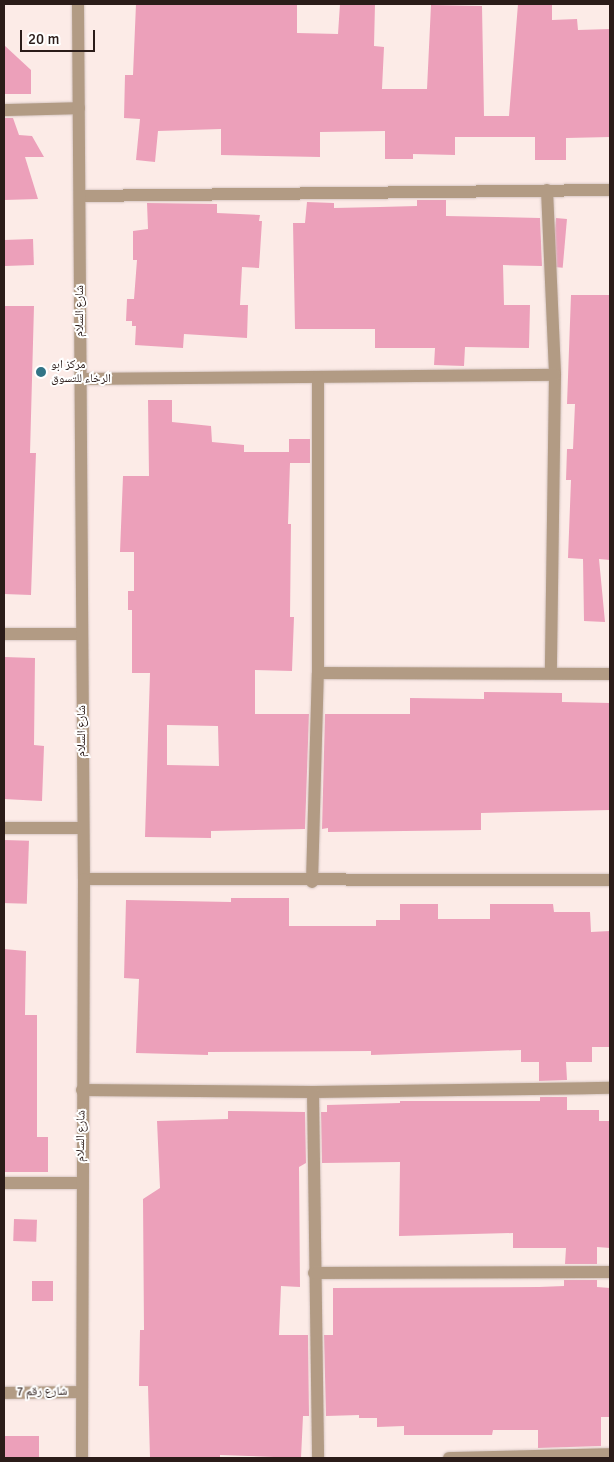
<!DOCTYPE html>
<meta charset="utf-8">
<style>
body{margin:0}
#map{position:relative;width:614px;height:1462px;overflow:hidden;background:#fcebe7;font-family:Signika,"Noto Naskh Arabic",sans-serif}
div>[style]{position:absolute}
[style*='--x']{left:calc(var(--x)*1px);top:calc(var(--y)*1px);width:calc(var(--w)*1px);rotate:calc(var(--a)*1deg)}
.building>*{inset:0;background:#eca0ba;transform-origin:0 0}
.roads{filter:drop-shadow(0 0 1px #d6c6c2) drop-shadow(0 0 1px #d6c6c2)}
.minor>*{height:12px;margin:-6px;padding:0 6px;transform-origin:6px;border-radius:6px;background:#b29b84}
.tertiary>*{height:12px;margin:-6px;padding:0 6px;transform-origin:6px;border-radius:6px;background:#b29b84}
.dots>*{width:14px;height:14px;translate:-50% -50%;box-sizing:border-box;border:2px solid #fff;border-radius:50%}
span{translate:-50% -50%;white-space:nowrap;text-align:center;line-height:1.15;-webkit-text-stroke:4px #fff;paint-order:stroke}
.street-label{font-size:12px;color:#2b1c19}
.poi-label{font-size:12px;color:#2b1c19}
.left{translate:0 -50%;text-align:left}
.frame{position:absolute;inset:0;border:5px solid #2b1c19;pointer-events:none}
.scale{position:absolute;left:20px;top:30px;width:75px;height:22px;box-sizing:border-box;border:2px solid #2b1c19;border-top:0;padding-left:6px;font-size:15px;line-height:18px;white-space:nowrap;color:#2b1c19;-webkit-text-stroke:4px #fff;paint-order:stroke}
</style>
<div id="map">
<div class="building">
<div style="clip-path:polygon(136px 4px,297px 5px,297px 33px,338px 34px,340px 4px,375px 4px,374px 46px,384px 47px,382px 89px,427px 89px,431px 5px,482px 6px,484px 116px,509px 116px,518px 4px,552px 4px,552px 20px,577px 19px,578px 30px,610px 29px,610px 137px,566px 138px,566px 160px,535px 160px,535px 137px,455px 137px,455px 155px,413px 154px,413px 159px,385px 159px,385px 131px,320px 132px,320px 157px,221px 155px,221px 129px,158px 131px,155px 162px,136px 160px,140px 119px,124px 118px,125px 75px,133px 75px)"></div>
<div style="clip-path:polygon(4px 45px,31px 70px,31px 94px,4px 94px)"></div>
<div style="clip-path:polygon(4px 118px,13px 118px,19px 135px,32px 136px,44px 157px,25px 157px,38px 199px,4px 200px)"></div>
<div style="clip-path:polygon(417px 200px,446px 200px,446px 216px,540px 218px,542px 266px,503px 265px,504px 305px,530px 305px,529px 348px,465px 347px,464px 366px,434px 365px,435px 348px,375px 348px,375px 329px,295px 329px,293px 223px,305px 223px,307px 202px,334px 203px,334px 208px,380px 207px,417px 206px)"></div>
<div style="clip-path:polygon(147px 203px,217px 204px,217px 213px,260px 215px,259px 221px,262px 221px,259px 268px,242px 267px,240px 305px,248px 305px,247px 338px,184px 334px,183px 348px,135px 345px,136px 326px,132px 326px,132px 321px,126px 321px,127px 299px,134px 299px,137px 260px,133px 260px,133px 231px,148px 229px)"></div>
<div style="left:556px;top:218px;width:11px;height:49px;rotate:5deg"></div>
<div style="left:33px;top:239px;width:26px;height:29px;rotate:88deg"></div>
<div style="clip-path:polygon(571px 295px,610px 295px,610px 560px,599px 559px,605px 622px,584px 621px,583px 559px,568px 558px,571px 480px,566px 480px,567px 449px,573px 449px,575px 404px,567px 404px)"></div>
<div style="clip-path:polygon(4px 306px,34px 306px,30px 453px,36px 453px,31px 595px,4px 594px)"></div>
<div style="clip-path:polygon(evenodd,148px 400px,172px 400px,172px 422px,211px 426px,212px 442px,244px 445px,244px 452px,289px 452px,289px 439px,310px 439px,310px 463px,290px 463px,288px 524px,291px 524px,290px 617px,294px 617px,292px 671px,255px 670px,255px 714px,309px 714px,305px 829px,211px 831px,211px 838px,145px 837px,150px 673px,132px 673px,132px 610px,128px 610px,128px 591px,134px 591px,134px 552px,120px 552px,123px 476px,149px 476px,148px 400px,167px 725px,218px 726px,219px 766px,167px 765px,167px 725px)"></div>
<div style="clip-path:polygon(4px 657px,35px 658px,34px 745px,44px 746px,42px 801px,4px 799px)"></div>
<div style="clip-path:polygon(484px 692px,562px 693px,562px 702px,610px 703px,610px 810px,481px 813px,481px 830px,328px 832px,328px 828px,322px 829px,325px 714px,410px 714px,410px 698px,484px 699px)"></div>
<div style="left:4px;top:840px;width:25px;height:63px;rotate:2deg"></div>
<div style="clip-path:polygon(231px 898px,289px 898px,289px 926px,376px 926px,376px 920px,400px 920px,400px 904px,438px 904px,438px 919px,490px 919px,490px 904px,553px 904px,554px 912px,590px 912px,591px 932px,610px 931px,610px 1047px,592px 1047px,592px 1062px,566px 1062px,567px 1080px,539px 1081px,539px 1062px,521px 1062px,521px 1050px,371px 1055px,371px 1051px,208px 1052px,208px 1055px,136px 1053px,139px 979px,124px 978px,126px 900px,231px 902px)"></div>
<div style="clip-path:polygon(4px 949px,26px 951px,25px 1015px,37px 1015px,37px 1137px,48px 1137px,48px 1172px,4px 1172px)"></div>
<div style="clip-path:polygon(540px 1097px,567px 1097px,567px 1110px,599px 1110px,599px 1121px,610px 1121px,610px 1248px,597px 1247px,597px 1264px,565px 1264px,566px 1248px,513px 1248px,513px 1233px,399px 1236px,400px 1162px,322px 1163px,321px 1112px,327px 1112px,327px 1105px,400px 1103px,400px 1101px,540px 1101px)"></div>
<div style="clip-path:polygon(228px 1111px,305px 1112px,306px 1163px,299px 1167px,300px 1287px,281px 1286px,279px 1335px,308px 1335px,309px 1416px,303px 1416px,301px 1458px,220px 1455px,220px 1458px,150px 1458px,148px 1386px,139px 1386px,140px 1330px,144px 1330px,143px 1199px,160px 1188px,157px 1121px,228px 1119px)"></div>
<div style="left:14px;top:1219px;width:23px;height:22px;rotate:2deg"></div>
<div style="clip-path:polygon(564px 1280px,597px 1280px,597px 1287px,610px 1288px,610px 1417px,601px 1417px,601px 1446px,538px 1448px,538px 1430px,493px 1430px,492px 1435px,404px 1435px,404px 1426px,377px 1427px,377px 1418px,359px 1418px,359px 1415px,326px 1416px,324px 1335px,333px 1335px,333px 1288px,539px 1287px,564px 1286px)"></div>
<div style="left:32px;top:1281px;width:21px;height:20px"></div>
<div style="left:4px;top:1436px;width:35px;height:22px"></div>
</div>
<div class="roads">
<div class="minor">
<div style="--x:4;--y:110;--w:75;--a:-1.5"></div>
<div style="--x:547;--y:190;--w:185;--a:87.5"></div>
<div style="--x:555;--y:375;--w:298;--a:90.8"></div>
<div style="--x:80;--y:196;--w:530;--a:-0.65"></div>
<div style="--x:80;--y:379;--w:475;--a:-0.5"></div>
<div style="--x:4;--y:634;--w:78;--a:0"></div>
<div style="--x:318;--y:673;--w:292;--a:0.2"></div>
<div style="--x:4;--y:828;--w:79;--a:0"></div>
<div style="--x:84;--y:879;--w:526;--a:0.11"></div>
<div style="--x:312;--y:882;--w:209;--a:-88.4"></div>
<div style="--x:318;--y:673;--w:295;--a:-90"></div>
<div style="--x:82;--y:1090;--w:231;--a:0.5"></div>
<div style="--x:313;--y:1092;--w:297;--a:-0.8"></div>
<div style="--x:313;--y:1092;--w:366;--a:89.2"></div>
<div style="--x:4;--y:1183;--w:77;--a:0"></div>
<div style="--x:314;--y:1273;--w:296;--a:-0.2"></div>
<div style="--x:4;--y:1393;--w:77;--a:-0.7"></div>
<div style="--x:449;--y:1458;--w:161;--a:-1.4"></div>
</div>
<div class="tertiary">
<div style="--x:78;--y:4;--w:875;--a:89.61"></div>
<div style="--x:84;--y:879;--w:579;--a:90.2"></div>
</div>
</div>
<div class="dots">
<div style="left:41px;top:372px;background:#327486"></div>
</div>
<div class="street-label">
<span style="left:80px;top:311px;rotate:-90deg">شارع السلام</span>
<span style="left:82px;top:731px;rotate:-90deg">شارع السلام</span>
<span style="left:81px;top:1136px;rotate:-89deg">شارع السلام</span>
<span style="left:42px;top:1392px;rotate:-1deg">شارع رقم 7</span>
</div>
<div class="poi-label">
<span class="left" style="left:51px;top:372px">مركز ابو<br>الرخاء للتسوق</span>
</div>
<div class="frame"></div>
<div class="scale">20 m</div>
</div>
